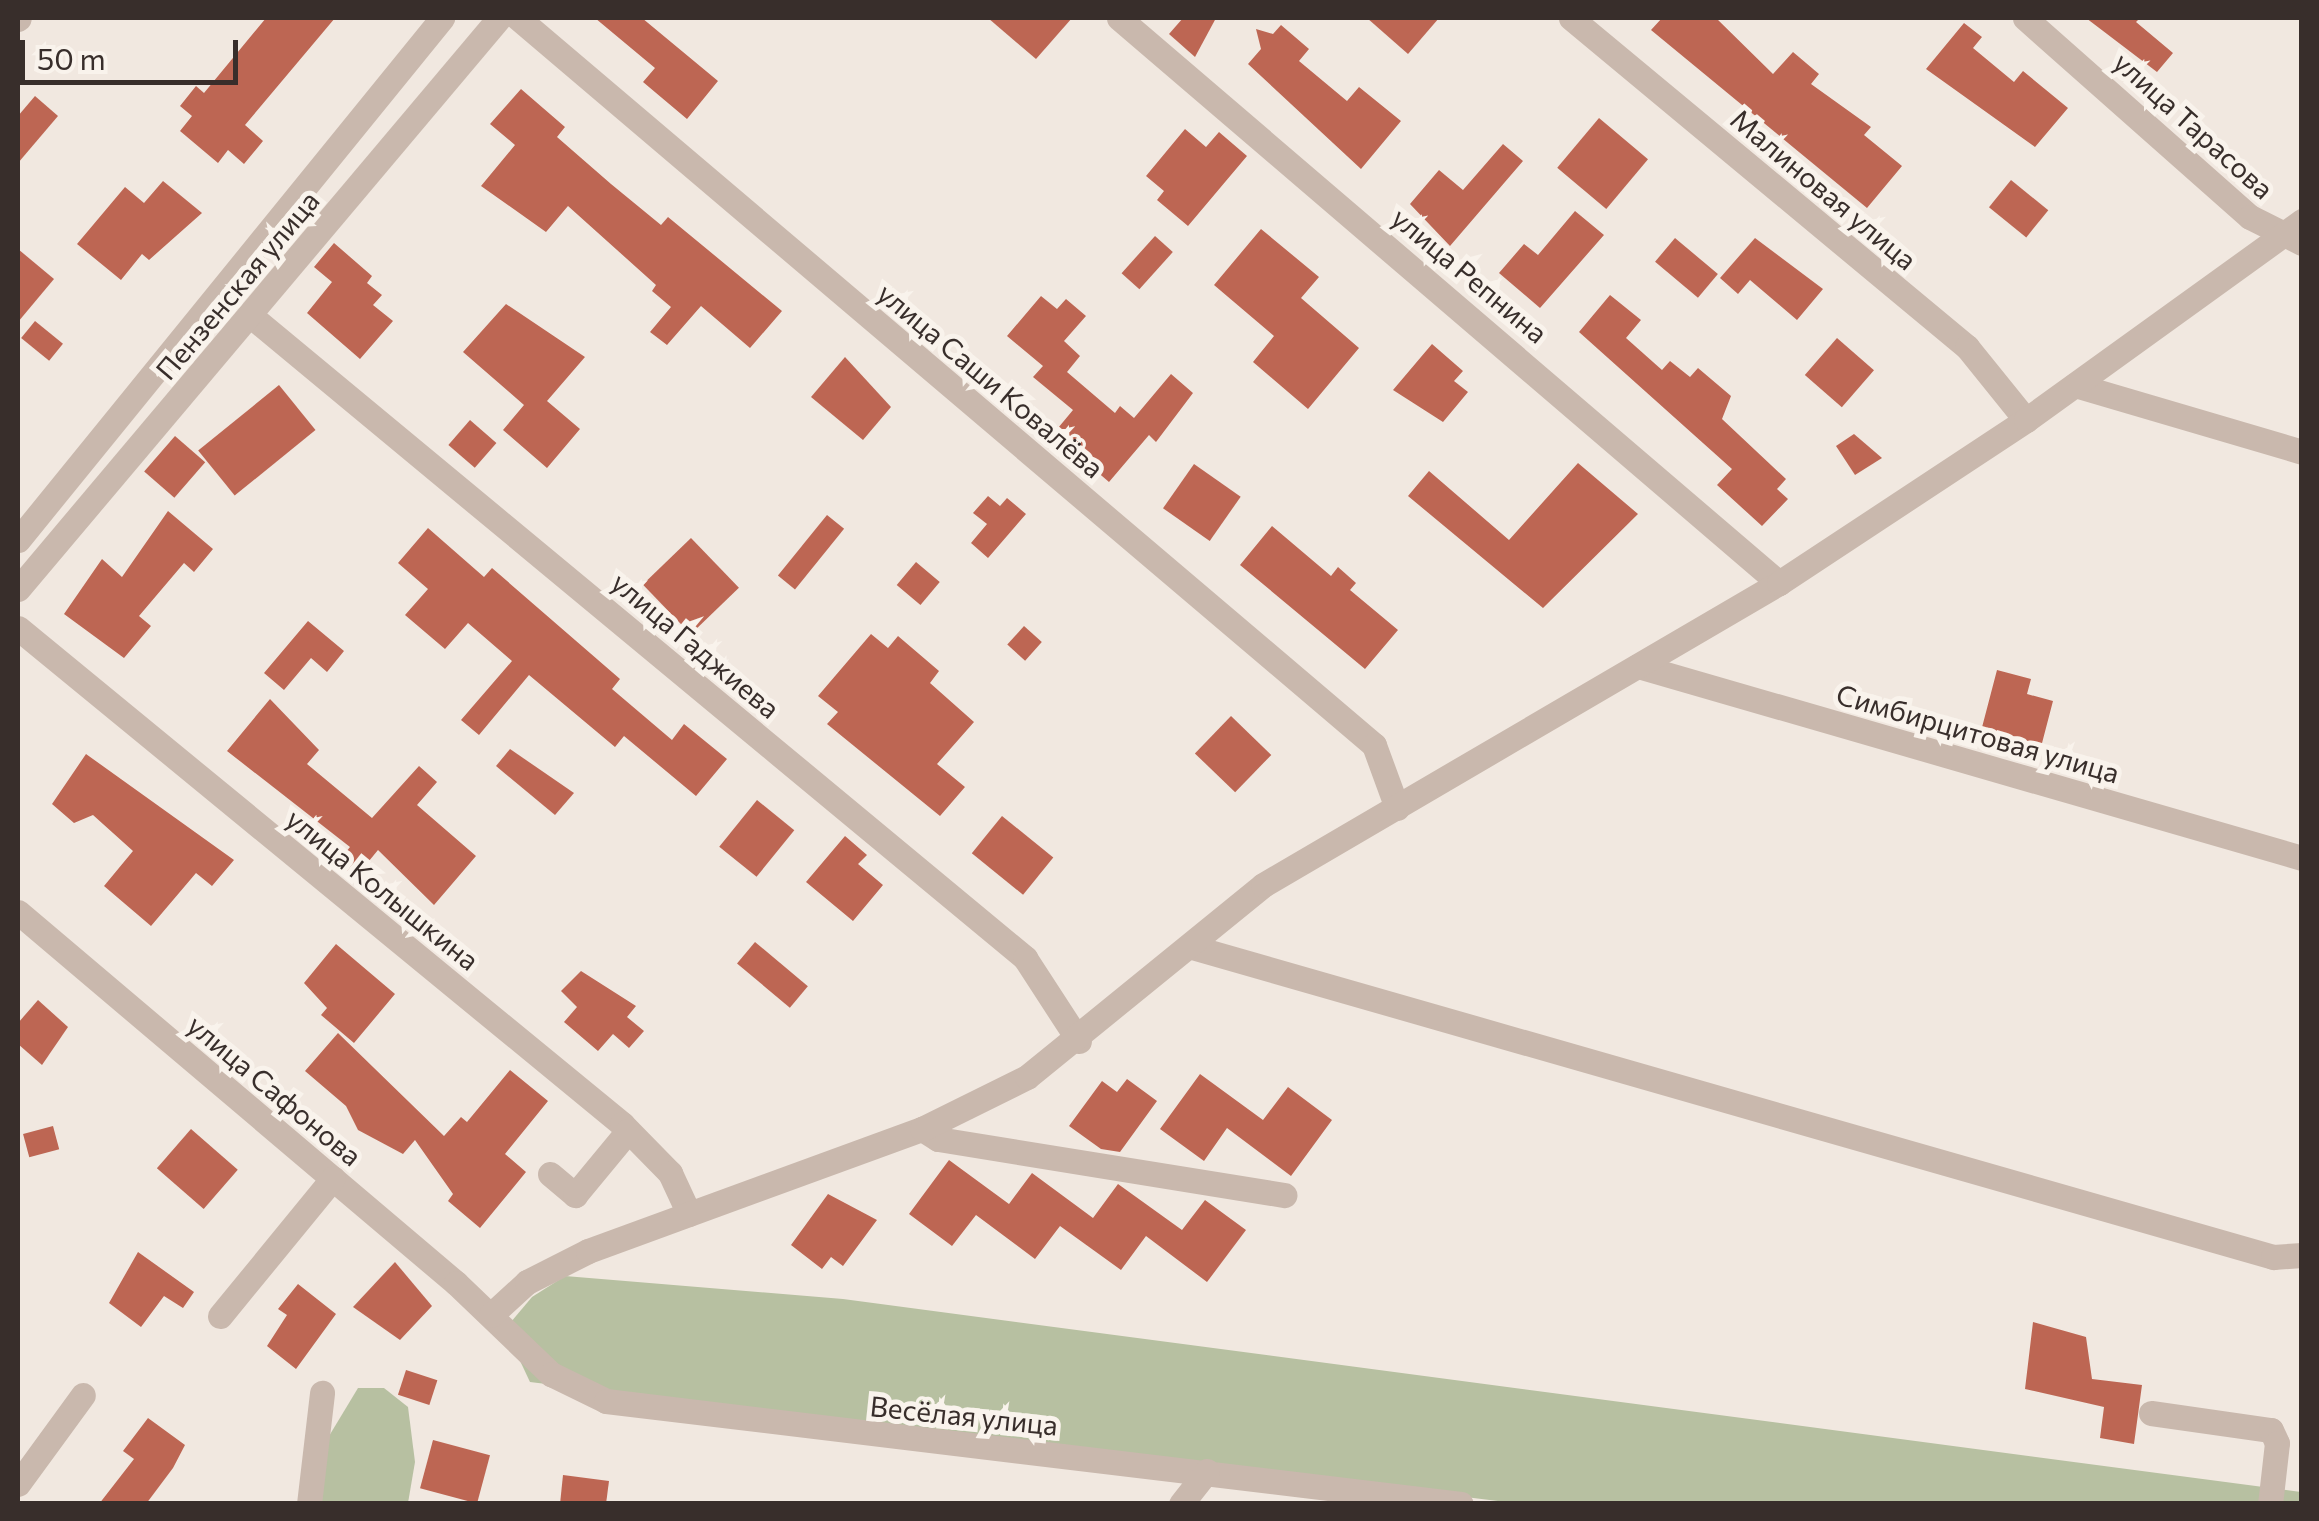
<!DOCTYPE html>
<meta charset="utf-8">
<style>
body{margin:0}
#map{position:relative;width:2319px;height:1521px;overflow:hidden;background:#f1e8e0;font-family:Commissioner,sans-serif}
div>[style]{position:absolute}
[style*='--x']{left:calc(var(--x)*1px);top:calc(var(--y)*1px);width:calc(var(--w)*1px);rotate:calc(var(--a)*1deg)}
.green>*{inset:0;background:#b7c0a1}
.building>*{inset:0;background:#bd6653;transform-origin:0 0}
.minor>*{height:25px;margin:-12.5px;padding:0 12.5px;transform-origin:12.5px;border-radius:12.5px;background:#c9b8ad}
span{translate:-50% -50%;white-space:nowrap;text-align:center;line-height:1.15;-webkit-text-stroke:10px #f9f3ec;paint-order:stroke}
.street-label{font-size:28px;color:#382e2b}
.frame{position:absolute;inset:0;border:20px solid #382e2b;pointer-events:none}
.scale{position:absolute;left:20px;top:40px;width:218px;height:45px;box-sizing:border-box;border:5px solid #382e2b;border-top:0;padding-left:12px;font-size:30px;line-height:35px;white-space:nowrap;color:#382e2b;-webkit-text-stroke:8px #f9f3ec;paint-order:stroke}
</style>
<div id="map">
<div class="green">
<div style="clip-path:polygon(565px 1276px,843px 1299px,2301px 1492px,2301px 1503px,1514px 1503px,530px 1382px,505px 1329px,532px 1297px)"></div>
<div style="clip-path:polygon(358px 1388px,384px 1388px,408px 1407px,415px 1462px,408px 1503px,317px 1504px,323px 1446px)"></div>
</div>
<div class="building">
<div style="clip-path:polygon(266px 18px,335px 18px,245px 125px,263px 141px,244px 164px,228px 150px,218px 163px,180px 131px,192px 116px,180px 106px,196px 86px,204px 93px)"></div>
<div style="clip-path:polygon(595px 18px,642px 18px,718px 81px,687px 119px,643px 82px,655px 68px)"></div>
<div style="clip-path:polygon(988px 18px,1072px 18px,1036px 59px)"></div>
<div style="clip-path:polygon(1183px 18px,1216px 18px,1195px 57px,1169px 34px)"></div>
<div style="clip-path:polygon(1367px 18px,1439px 18px,1408px 54px)"></div>
<div style="clip-path:polygon(1662px 18px,1716px 18px,1773px 74px,1793px 52px,1819px 74px,1811px 84px,1871px 127px,1864px 135px,1902px 166px,1867px 208px,1651px 30px)"></div>
<div style="clip-path:polygon(2086px 18px,2140px 18px,2136px 22px,2173px 53px,2157px 72px)"></div>
<div style="clip-path:polygon(1964px 23px,1982px 37px,1973px 48px,2014px 82px,2023px 71px,2068px 108px,2035px 147px,1926px 69px)"></div>
<div style="clip-path:polygon(1281px 25px,1309px 49px,1299px 61px,1347px 101px,1359px 87px,1401px 121px,1361px 169px,1248px 64px,1261px 49px,1256px 29px,1273px 34px)"></div>
<div style="clip-path:polygon(521px 89px,565px 127px,557px 137px,611px 184px,661px 225px,668px 217px,782px 311px,750px 348px,701px 306px,667px 345px,650px 332px,671px 307px,652px 291px,656px 285px,568px 206px,546px 232px,481px 186px,515px 145px,490px 124px)"></div>
<div style="clip-path:polygon(35px 96px,58px 116px,18px 163px,18px 116px)"></div>
<div style="left:1599px;top:118px;width:64px;height:65px;rotate:40deg"></div>
<div style="clip-path:polygon(1185px 129px,1206px 147px,1219px 132px,1247px 156px,1188px 226px,1157px 200px,1164px 191px,1146px 176px)"></div>
<div style="clip-path:polygon(1503px 144px,1523px 161px,1450px 246px,1410px 204px,1439px 170px,1463px 190px)"></div>
<div style="left:2011px;top:180px;width:48px;height:35px;rotate:39deg"></div>
<div style="clip-path:polygon(163px 181px,202px 213px,149px 260px,142px 254px,121px 280px,77px 244px,125px 187px,144px 203px)"></div>
<div style="clip-path:polygon(1575px 211px,1604px 235px,1540px 308px,1499px 273px,1524px 244px,1538px 255px)"></div>
<div style="clip-path:polygon(1261px 229px,1319px 277px,1301px 298px,1359px 348px,1308px 409px,1253px 362px,1274px 336px,1214px 285px)"></div>
<div style="left:1155px;top:236px;width:24px;height:50px;rotate:42deg"></div>
<div style="left:1675px;top:238px;width:56px;height:31px;rotate:40deg"></div>
<div style="clip-path:polygon(1755px 238px,1823px 289px,1797px 320px,1750px 280px,1738px 294px,1720px 278px)"></div>
<div style="clip-path:polygon(334px 243px,372px 276px,367px 283px,382px 295px,373px 305px,393px 321px,360px 359px,307px 313px,332px 282px,314px 267px)"></div>
<div style="clip-path:polygon(18px 249px,54px 279px,18px 322px)"></div>
<div style="clip-path:polygon(1610px 295px,1641px 320px,1626px 338px,1662px 370px,1670px 361px,1690px 377px,1698px 368px,1731px 396px,1722px 419px,1786px 479px,1777px 489px,1788px 499px,1762px 526px,1717px 485px,1732px 469px,1579px 332px)"></div>
<div style="clip-path:polygon(1041px 296px,1057px 309px,1066px 299px,1086px 316px,1064px 341px,1080px 356px,1067px 372px,1115px 413px,1120px 406px,1134px 418px,1171px 374px,1193px 393px,1156px 442px,1149px 435px,1109px 482px,1053px 434px,1073px 410px,1033px 377px,1043px 366px,1007px 336px)"></div>
<div style="clip-path:polygon(506px 304px,585px 357px,547px 401px,580px 429px,547px 468px,503px 430px,524px 405px,463px 352px)"></div>
<div style="left:35px;top:321px;width:36px;height:22px;rotate:39deg"></div>
<div style="left:1837px;top:338px;width:49px;height:49px;rotate:41deg"></div>
<div style="clip-path:polygon(1432px 344px,1463px 371px,1454px 381px,1468px 392px,1443px 422px,1393px 390px)"></div>
<div style="clip-path:polygon(845px 357px,891px 407px,863px 440px,811px 397px)"></div>
<div style="left:279px;top:385px;width:58px;height:104px;rotate:51deg"></div>
<div style="left:470px;top:420px;width:35px;height:33px;rotate:41deg"></div>
<div style="clip-path:polygon(1854px 434px,1882px 458px,1855px 475px,1836px 446px)"></div>
<div style="left:175px;top:436px;width:40px;height:47px;rotate:41deg"></div>
<div style="clip-path:polygon(1578px 463px,1638px 514px,1543px 608px,1408px 496px,1429px 471px,1509px 540px)"></div>
<div style="left:1194px;top:464px;width:57px;height:54px;rotate:35deg"></div>
<div style="clip-path:polygon(988px 496px,1000px 506px,1007px 498px,1026px 514px,988px 558px,971px 543px,987px 524px,973px 513px)"></div>
<div style="clip-path:polygon(168px 511px,213px 549px,194px 572px,184px 563px,139px 616px,151px 626px,124px 658px,64px 614px,102px 559px,122px 577px)"></div>
<div style="left:827px;top:515px;width:22px;height:78px;rotate:39deg"></div>
<div style="clip-path:polygon(1272px 526px,1331px 576px,1338px 567px,1356px 583px,1350px 590px,1398px 630px,1365px 669px,1240px 565px)"></div>
<div style="clip-path:polygon(428px 528px,484px 577px,492px 568px,620px 679px,612px 689px,672px 740px,684px 724px,727px 759px,696px 796px,624px 736px,615px 747px,529px 675px,479px 735px,461px 720px,512px 661px,468px 623px,445px 649px,405px 615px,428px 589px,398px 563px)"></div>
<div style="left:691px;top:538px;width:69px;height:67px;rotate:46deg"></div>
<div style="left:916px;top:562px;width:31px;height:30px;rotate:40deg"></div>
<div style="clip-path:polygon(308px 621px,344px 651px,327px 672px,311px 658px,284px 690px,264px 673px)"></div>
<div style="left:1024px;top:626px;width:24px;height:25px;rotate:42deg"></div>
<div style="clip-path:polygon(871px 634px,888px 648px,898px 636px,939px 671px,930px 683px,974px 722px,937px 764px,965px 787px,940px 816px,827px 724px,838px 712px,818px 696px)"></div>
<div style="clip-path:polygon(1997px 670px,2031px 679px,2027px 694px,2053px 701px,2041px 747px,1980px 735px)"></div>
<div style="clip-path:polygon(270px 699px,319px 750px,307px 764px,372px 818px,419px 766px,437px 782px,417px 805px,476px 856px,434px 905px,378px 850px,355px 878px,337px 863px,350px 847px,227px 751px)"></div>
<div style="left:1231px;top:716px;width:56px;height:52px;rotate:44deg"></div>
<div style="clip-path:polygon(510px 749px,574px 793px,555px 815px,496px 766px)"></div>
<div style="clip-path:polygon(86px 754px,234px 860px,212px 886px,196px 873px,151px 926px,104px 886px,133px 851px,93px 815px,74px 823px,52px 804px)"></div>
<div style="left:757px;top:800px;width:48px;height:60px;rotate:39deg"></div>
<div style="left:1002px;top:816px;width:66px;height:48px;rotate:39deg"></div>
<div style="clip-path:polygon(845px 836px,867px 855px,858px 864px,883px 885px,853px 921px,806px 882px)"></div>
<div style="left:755px;top:942px;width:69px;height:28px;rotate:40deg"></div>
<div style="clip-path:polygon(336px 944px,395px 994px,354px 1043px,321px 1015px,327px 1008px,304px 983px)"></div>
<div style="clip-path:polygon(581px 971px,636px 1006px,627px 1017px,644px 1031px,629px 1048px,613px 1034px,598px 1051px,564px 1022px,577px 1007px,561px 991px)"></div>
<div style="clip-path:polygon(38px 1000px,68px 1027px,42px 1065px,18px 1044px,18px 1023px)"></div>
<div style="clip-path:polygon(338px 1033px,444px 1136px,461px 1117px,467px 1122px,510px 1070px,548px 1101px,505px 1154px,526px 1172px,480px 1228px,448px 1201px,453px 1194px,415px 1140px,403px 1154px,358px 1130px,346px 1106px,305px 1071px)"></div>
<div style="clip-path:polygon(1200px 1074px,1263px 1120px,1288px 1087px,1332px 1120px,1291px 1176px,1227px 1128px,1204px 1161px,1160px 1129px)"></div>
<div style="clip-path:polygon(1127px 1079px,1157px 1101px,1120px 1152px,1101px 1149px,1069px 1126px,1102px 1081px,1117px 1092px)"></div>
<div style="left:53px;top:1126px;width:24px;height:31px;rotate:75deg"></div>
<div style="left:191px;top:1129px;width:62px;height:52px;rotate:41deg"></div>
<div style="clip-path:polygon(949px 1160px,1009px 1204px,1032px 1173px,1093px 1218px,1118px 1184px,1182px 1230px,1205px 1200px,1246px 1230px,1207px 1282px,1146px 1236px,1121px 1270px,1060px 1226px,1035px 1259px,976px 1215px,952px 1246px,909px 1214px)"></div>
<div style="clip-path:polygon(828px 1194px,877px 1220px,843px 1266px,831px 1257px,822px 1269px,791px 1245px)"></div>
<div style="clip-path:polygon(138px 1252px,194px 1292px,183px 1308px,164px 1296px,141px 1327px,109px 1303px)"></div>
<div style="clip-path:polygon(395px 1262px,432px 1306px,400px 1340px,353px 1307px)"></div>
<div style="clip-path:polygon(298px 1284px,336px 1314px,296px 1369px,267px 1346px,287px 1315px,278px 1309px)"></div>
<div style="clip-path:polygon(2033px 1322px,2086px 1337px,2092px 1379px,2142px 1385px,2134px 1444px,2100px 1438px,2104px 1407px,2025px 1389px)"></div>
<div style="left:406px;top:1370px;width:33px;height:26px;rotate:18deg"></div>
<div style="clip-path:polygon(148px 1418px,185px 1445px,173px 1468px,146px 1504px,99px 1504px,134px 1459px,123px 1451px)"></div>
<div style="left:433px;top:1440px;width:59px;height:50px;rotate:15deg"></div>
<div style="clip-path:polygon(563px 1475px,609px 1481px,606px 1504px,560px 1504px)"></div>
</div>
<div class="minor">
<div style="--x:518;--y:18;--w:1123;--a:40.34"></div>
<div style="--x:1374;--y:745;--w:67;--a:69.9"></div>
<div style="--x:1119;--y:18;--w:869;--a:40.57"></div>
<div style="--x:1571;--y:18;--w:515;--a:39.72"></div>
<div style="--x:1967;--y:347;--w:94;--a:51.1"></div>
<div style="--x:2025;--y:18;--w:300;--a:41.5"></div>
<div style="--x:2250;--y:217;--w:58;--a:26.6"></div>
<div style="--x:18;--y:19;--w:1;--a:-45"></div>
<div style="--x:251;--y:316;--w:1006;--a:39.67"></div>
<div style="--x:1025;--y:958;--w:99;--a:57"></div>
<div style="--x:2075;--y:385;--w:237;--a:16.4"></div>
<div style="--x:18;--y:540;--w:673;--a:-50.91"></div>
<div style="--x:18;--y:589;--w:747;--a:-49.89"></div>
<div style="--x:18;--y:628;--w:782;--a:39.39"></div>
<div style="--x:622;--y:1124;--w:69;--a:45.6"></div>
<div style="--x:670;--y:1173;--w:45;--a:65.1"></div>
<div style="--x:1638;--y:666;--w:691;--a:16.13"></div>
<div style="--x:18;--y:912;--w:574;--a:40.27"></div>
<div style="--x:456;--y:1283;--w:132;--a:43.8"></div>
<div style="--x:551;--y:1374;--w:61;--a:26.1"></div>
<div style="--x:606;--y:1401;--w:861;--a:6.87"></div>
<div style="--x:1192;--y:947;--w:1125;--a:16"></div>
<div style="--x:2273;--y:1257;--w:29;--a:-4"></div>
<div style="--x:922;--y:1129;--w:19;--a:32"></div>
<div style="--x:938;--y:1139;--w:351;--a:9.2"></div>
<div style="--x:550;--y:1174;--w:33;--a:40"></div>
<div style="--x:575;--y:1195;--w:83;--a:-50.4"></div>
<div style="--x:491;--y:1315;--w:49;--a:-42.5"></div>
<div style="--x:527;--y:1282;--w:68;--a:-26.9"></div>
<div style="--x:588;--y:1251;--w:356;--a:-20.1"></div>
<div style="--x:922;--y:1129;--w:117;--a:-26.3"></div>
<div style="--x:1027;--y:1077;--w:304;--a:-39.1"></div>
<div style="--x:1263;--y:885;--w:598;--a:-30.34"></div>
<div style="--x:1779;--y:583;--w:296;--a:-33.4"></div>
<div style="--x:2026;--y:420;--w:340;--a:-35.8"></div>
<div style="--x:220;--y:1316;--w:178;--a:-50.7"></div>
<div style="--x:2151;--y:1413;--w:121;--a:8.1"></div>
<div style="--x:2271;--y:1430;--w:14;--a:65"></div>
<div style="--x:2277;--y:1443;--w:61;--a:96.5"></div>
<div style="--x:18;--y:1484;--w:110;--a:-53.9"></div>
<div style="--x:309;--y:1504;--w:112;--a:-83.3"></div>
<div style="--x:1181;--y:1504;--w:42;--a:-51.8"></div>
</div>
<div class="street-label">
<span style="left:2194px;top:125px;rotate:42deg">улица Тарасова</span>
<span style="left:1824px;top:189px;rotate:40deg">Малиновая улица</span>
<span style="left:1470px;top:275px;rotate:40deg">улица Репнина</span>
<span style="left:237px;top:285px;rotate:-50deg">Пензенская улица</span>
<span style="left:991px;top:380px;rotate:40deg">улица Саши Ковалёва</span>
<span style="left:696px;top:645px;rotate:40deg">улица Гаджиева</span>
<span style="left:1978px;top:733px;rotate:16deg">Симбирцитовая улица</span>
<span style="left:383px;top:889px;rotate:39deg">улица Колышкина</span>
<span style="left:275px;top:1090px;rotate:40deg">улица Сафонова</span>
<span style="left:964px;top:1415px;rotate:6deg">Весёлая улица</span>
</div>
<div class="frame"></div>
<div class="scale">50 m</div>
</div>
